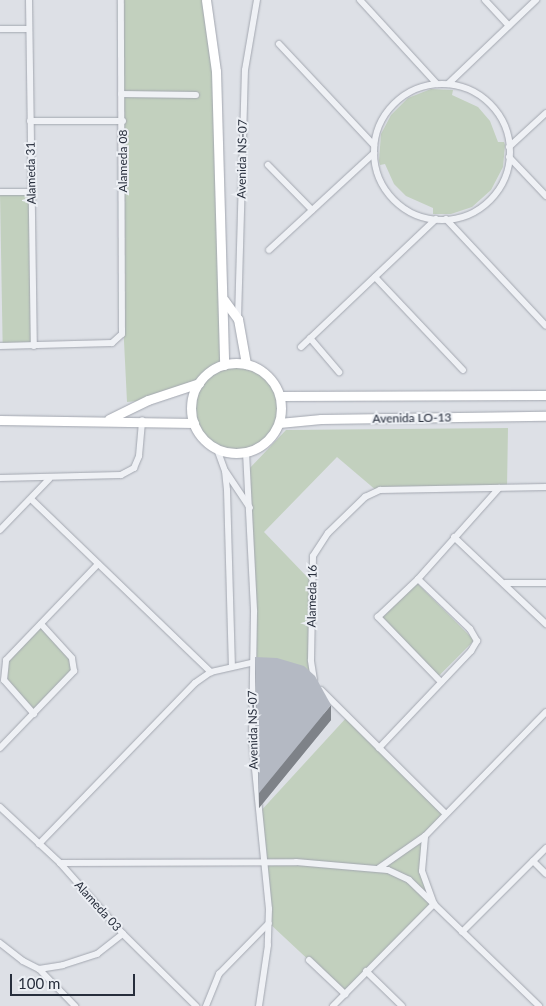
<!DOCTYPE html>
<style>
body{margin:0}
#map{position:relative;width:546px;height:1006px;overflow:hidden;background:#dde0e6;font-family:Lato,sans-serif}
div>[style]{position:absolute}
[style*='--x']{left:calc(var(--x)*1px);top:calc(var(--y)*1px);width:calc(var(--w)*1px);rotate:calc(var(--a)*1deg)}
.green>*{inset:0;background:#c2d0be;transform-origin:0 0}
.roads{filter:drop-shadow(0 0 1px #a3a7b0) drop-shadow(0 0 1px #a3a7b0)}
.street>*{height:6px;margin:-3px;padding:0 3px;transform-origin:3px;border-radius:3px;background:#eff1f5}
.street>.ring{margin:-3px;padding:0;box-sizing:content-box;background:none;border:6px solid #eff1f5;border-radius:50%}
.secondary>*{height:9px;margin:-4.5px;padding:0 4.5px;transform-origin:4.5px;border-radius:4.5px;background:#fff}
.secondary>.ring{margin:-4.5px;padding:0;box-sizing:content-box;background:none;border:9px solid #fff;border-radius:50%}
.wall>*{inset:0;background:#9b9fa8}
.shaded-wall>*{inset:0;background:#7e8288}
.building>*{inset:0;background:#b4b9c3}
span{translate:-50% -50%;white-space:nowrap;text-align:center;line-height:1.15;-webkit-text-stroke:4px #eceff4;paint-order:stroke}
.street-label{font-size:12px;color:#272e3c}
.scale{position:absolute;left:10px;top:974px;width:125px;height:22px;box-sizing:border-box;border:2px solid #272e3c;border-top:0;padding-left:6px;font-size:15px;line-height:18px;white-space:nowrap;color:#272e3c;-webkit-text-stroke:4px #eceff4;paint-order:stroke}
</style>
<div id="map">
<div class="green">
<div style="clip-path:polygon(121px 0,211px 0,219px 71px,225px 364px,246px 364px,257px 368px,275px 385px,282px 405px,279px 423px,272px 436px,260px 446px,246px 452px,226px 452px,201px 436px,194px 423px,192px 400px,199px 383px,148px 400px,127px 402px,123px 321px)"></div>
<div style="clip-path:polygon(431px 89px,453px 90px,452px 95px,478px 107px,490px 121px,498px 142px,504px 142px,505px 145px,503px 167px,491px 190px,472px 207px,451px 214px,433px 214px,433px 208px,406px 196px,394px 184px,385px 164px,380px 165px,379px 161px,381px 134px,391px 115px,408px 98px)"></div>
<div style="left:31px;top:192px;width:154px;height:31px;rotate:89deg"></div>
<div style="clip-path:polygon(508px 428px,507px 488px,377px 491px,337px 457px,264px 532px,311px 581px,312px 675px,252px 661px,249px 469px,286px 430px)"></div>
<div style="left:417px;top:583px;width:81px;height:50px;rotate:45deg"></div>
<div style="clip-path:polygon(41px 624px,72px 658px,74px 671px,34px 714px,8px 686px,6px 660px)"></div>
<div style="clip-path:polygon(347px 717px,445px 813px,425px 836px,422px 871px,434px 904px,345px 994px,269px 923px,258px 814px)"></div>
</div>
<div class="roads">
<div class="street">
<div style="--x:29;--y:0;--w:346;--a:89.2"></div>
<div style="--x:360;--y:0;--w:114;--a:47.5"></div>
<div style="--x:485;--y:0;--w:35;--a:47"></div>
<div style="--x:0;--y:29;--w:29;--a:0"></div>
<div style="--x:279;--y:44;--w:139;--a:46.8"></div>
<div style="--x:448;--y:84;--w:122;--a:-43.7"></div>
<div class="ring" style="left:374px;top:84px;width:130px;height:130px"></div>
<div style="--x:121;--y:94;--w:75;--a:0.8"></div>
<div style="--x:30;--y:121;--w:93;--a:0"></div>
<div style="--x:509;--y:147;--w:50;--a:-42.6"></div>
<div style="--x:509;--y:157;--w:54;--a:46.5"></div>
<div style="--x:268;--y:165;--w:63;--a:45.6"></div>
<div style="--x:0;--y:192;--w:31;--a:0"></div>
<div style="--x:446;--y:219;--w:146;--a:46.9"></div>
<div style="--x:269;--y:250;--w:143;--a:-42.7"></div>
<div style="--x:375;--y:277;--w:128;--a:46.6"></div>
<div style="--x:238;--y:319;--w:249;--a:-88.4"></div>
<div style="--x:245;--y:70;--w:71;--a:-80.3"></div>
<div style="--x:310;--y:338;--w:45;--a:49.5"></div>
<div style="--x:0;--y:346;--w:112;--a:-1.5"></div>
<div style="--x:112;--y:343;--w:13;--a:-42"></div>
<div style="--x:122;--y:334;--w:334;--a:-90.2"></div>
<div style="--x:301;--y:347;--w:186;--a:-43.5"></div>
<div style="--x:217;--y:449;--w:23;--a:70"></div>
<div style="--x:225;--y:471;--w:19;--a:84"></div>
<div style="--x:227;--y:490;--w:175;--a:88.4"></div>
<div style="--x:246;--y:452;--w:160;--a:87.1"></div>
<div style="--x:254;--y:612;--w:127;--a:90.9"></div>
<div style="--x:252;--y:739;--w:171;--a:84.3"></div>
<div style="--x:269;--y:909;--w:36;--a:92"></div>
<div style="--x:268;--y:945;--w:62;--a:98.4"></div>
<div style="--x:226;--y:472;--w:43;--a:56.3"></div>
<div style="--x:0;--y:478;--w:121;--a:-1.4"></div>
<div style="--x:121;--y:475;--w:15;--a:-28"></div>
<div style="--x:134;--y:468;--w:13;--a:-67"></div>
<div style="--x:139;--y:456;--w:36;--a:-85"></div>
<div style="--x:31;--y:499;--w:250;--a:43.9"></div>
<div style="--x:0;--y:530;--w:71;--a:-46.1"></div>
<div style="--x:454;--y:537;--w:127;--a:43.4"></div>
<div style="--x:505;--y:583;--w:41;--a:0"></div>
<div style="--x:314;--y:680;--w:20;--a:-99"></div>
<div style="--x:311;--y:660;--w:104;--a:-88.9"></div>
<div style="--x:313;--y:556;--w:27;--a:-57"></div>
<div style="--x:328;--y:533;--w:52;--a:-44.2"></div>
<div style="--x:365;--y:497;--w:17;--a:-25"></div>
<div style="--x:380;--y:490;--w:166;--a:-1"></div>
<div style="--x:441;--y:682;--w:91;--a:-134.1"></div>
<div style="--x:378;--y:617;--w:55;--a:-43.5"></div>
<div style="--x:418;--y:579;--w:122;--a:-48.3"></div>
<div style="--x:321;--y:690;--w:175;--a:44.8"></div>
<div style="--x:34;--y:714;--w:45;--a:-131.4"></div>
<div style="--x:4;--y:680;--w:20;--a:-84"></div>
<div style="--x:6;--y:660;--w:133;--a:-46.2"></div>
<div style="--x:0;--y:748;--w:107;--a:-46.1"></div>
<div style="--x:74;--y:671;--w:13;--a:-99"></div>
<div style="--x:72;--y:658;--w:46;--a:-132.4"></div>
<div style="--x:379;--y:748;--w:134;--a:-46.5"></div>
<div style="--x:471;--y:651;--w:12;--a:-59"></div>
<div style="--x:477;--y:641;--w:14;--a:-120"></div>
<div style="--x:470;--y:629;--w:72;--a:-136.1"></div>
<div style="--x:0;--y:807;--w:82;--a:43"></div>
<div style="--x:60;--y:863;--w:95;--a:48.4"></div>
<div style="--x:123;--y:934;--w:103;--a:44.6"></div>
<div style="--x:39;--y:844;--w:224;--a:-45.9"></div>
<div style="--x:195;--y:683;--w:19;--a:-35"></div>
<div style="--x:211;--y:672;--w:45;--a:-12.8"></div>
<div style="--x:533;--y:861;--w:18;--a:45"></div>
<div style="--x:60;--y:863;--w:236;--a:-0.2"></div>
<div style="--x:296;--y:862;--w:92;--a:5"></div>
<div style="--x:388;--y:870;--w:23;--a:25"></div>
<div style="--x:409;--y:880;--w:181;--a:44.1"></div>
<div style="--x:379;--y:868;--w:56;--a:-34.8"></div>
<div style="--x:425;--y:836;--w:173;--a:-45.7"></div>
<div style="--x:462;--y:932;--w:119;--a:-45"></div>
<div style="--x:0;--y:943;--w:29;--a:38"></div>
<div style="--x:23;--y:961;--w:18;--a:27"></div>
<div style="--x:39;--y:969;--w:52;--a:45.8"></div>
<div style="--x:309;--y:960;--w:50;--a:43.4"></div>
<div style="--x:39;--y:969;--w:24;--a:-9"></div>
<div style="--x:63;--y:965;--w:36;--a:-18"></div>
<div style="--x:97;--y:954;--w:33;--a:-38"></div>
<div style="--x:366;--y:971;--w:50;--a:44.2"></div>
<div style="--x:206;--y:1006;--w:35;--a:-68"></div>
<div style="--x:219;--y:974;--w:71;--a:-45.6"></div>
<div style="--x:333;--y:1006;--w:144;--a:-45.3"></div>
<div style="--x:434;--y:904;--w:35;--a:-110"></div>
<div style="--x:422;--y:871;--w:35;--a:-85"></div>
</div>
<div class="secondary">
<div style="--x:206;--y:0;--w:72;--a:82"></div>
<div style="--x:216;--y:71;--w:294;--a:88.4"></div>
<div style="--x:224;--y:300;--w:24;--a:54"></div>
<div style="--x:238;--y:319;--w:46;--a:79.9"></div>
<div class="ring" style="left:191px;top:363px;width:81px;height:81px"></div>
<div style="--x:280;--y:396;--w:266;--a:-0.2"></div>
<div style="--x:109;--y:419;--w:43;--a:-26"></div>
<div style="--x:148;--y:400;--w:54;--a:-18.4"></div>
<div style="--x:0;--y:420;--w:194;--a:0.9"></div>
<div style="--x:279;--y:423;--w:42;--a:-5.4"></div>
<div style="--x:321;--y:419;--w:225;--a:-0.8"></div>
</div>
</div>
<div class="wall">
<div style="clip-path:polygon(255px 657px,331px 720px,259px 808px,255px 673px)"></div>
</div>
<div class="shaded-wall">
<div style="clip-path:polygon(331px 705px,331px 720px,259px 808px,259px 793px)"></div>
</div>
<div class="building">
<div style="clip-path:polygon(255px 657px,277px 658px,304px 666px,315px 676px,331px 705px,259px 793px)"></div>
</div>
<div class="street-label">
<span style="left:242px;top:159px;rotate:-89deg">Avenida NS-07</span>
<span style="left:123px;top:161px;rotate:-90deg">Alameda 08</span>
<span style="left:31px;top:173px;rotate:-91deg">Alameda 31</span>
<span style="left:412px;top:418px;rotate:-1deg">Avenida LO-13</span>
<span style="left:312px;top:596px;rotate:-89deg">Alameda 16</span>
<span style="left:253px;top:730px;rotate:-91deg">Avenida NS-07</span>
<span style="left:98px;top:906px;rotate:48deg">Alameda 03</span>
</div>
<div class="scale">100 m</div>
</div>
